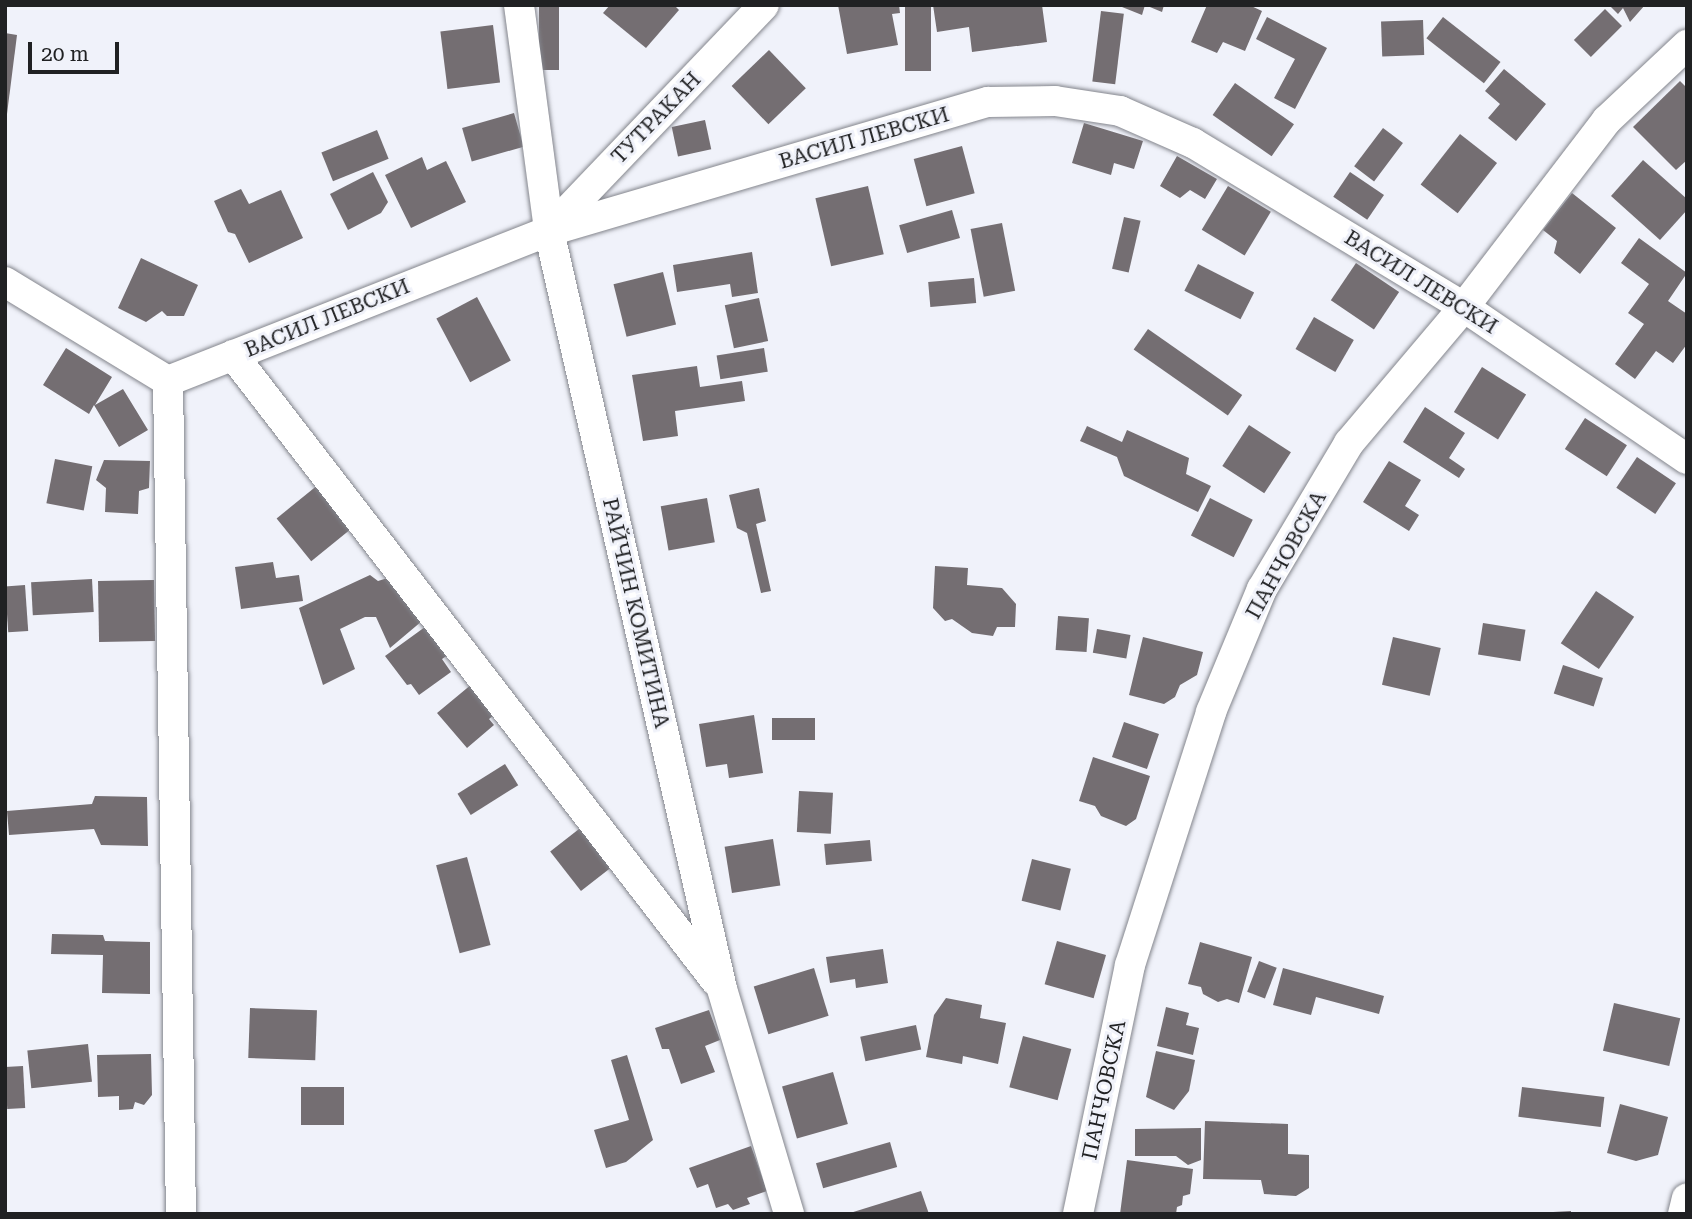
<!DOCTYPE html>
<meta charset="utf-8">
<style>
body{margin:0}
#map{position:relative;width:1692px;height:1219px;overflow:hidden;background:#f0f2fa;font-family:"Roboto Serif",serif}
div>[style]{position:absolute}
[style*='--x']{left:calc(var(--x)*1px);top:calc(var(--y)*1px);width:calc(var(--w)*1px);rotate:calc(var(--a)*1deg)}
.building>*{inset:0;background:#746e72;transform-origin:0 0}
.roads{filter:drop-shadow(0 0 2px #83858c) drop-shadow(0 0 2px #83858c)}
.minor>*{height:30px;margin:-15px;padding:0 15px;transform-origin:15px;border-radius:15px;background:#fff}
span{translate:-50% -50%;white-space:nowrap;text-align:center;line-height:1.15;-webkit-text-stroke:6px #f0f2fa;paint-order:stroke}
.street-label{font-size:21px;color:#202123}
.frame{position:absolute;inset:0;border:7px solid #202123;pointer-events:none}
.scale{position:absolute;left:28px;top:42px;width:91px;height:32px;box-sizing:border-box;border:4px solid #202123;border-top:0;padding-left:9px;font-size:21px;line-height:24px;white-space:nowrap;color:#202123;-webkit-text-stroke:5px #f0f2fa;paint-order:stroke}
</style>
<div id="map">
<div class="building">
<div style="left:539px;top:5px;width:20px;height:65px"></div>
<div style="clip-path:polygon(610px 5px,674px 5px,679px 10px,646px 48px,603px 13px)"></div>
<div style="clip-path:polygon(838px 5px,899px 5px,900px 13px,892px 14px,898px 45px,847px 54px)"></div>
<div style="left:905px;top:5px;width:26px;height:66px"></div>
<div style="clip-path:polygon(933px 5px,1042px 5px,1047px 42px,972px 52px,969px 27px,937px 32px)"></div>
<div style="clip-path:polygon(1117px 5px,1145px 5px,1142px 15px)"></div>
<div style="clip-path:polygon(1145px 5px,1164px 5px,1162px 12px)"></div>
<div style="clip-path:polygon(1207px 5px,1249px 5px,1262px 11px,1245px 51px,1223px 42px,1217px 53px,1191px 42px)"></div>
<div style="clip-path:polygon(1609px 5px,1645px 5px,1630px 22px,1623px 8px,1618px 14px)"></div>
<div style="left:1605px;top:9px;width:24px;height:44px;rotate:45deg"></div>
<div style="left:1101px;top:11px;width:23px;height:71px;rotate:7deg"></div>
<div style="clip-path:polygon(1267px 17px,1327px 48px,1295px 109px,1274px 98px,1295px 59px,1256px 39px)"></div>
<div style="left:1443px;top:17px;width:73px;height:27px;rotate:38deg"></div>
<div style="left:1423px;top:20px;width:35px;height:42px;rotate:88deg"></div>
<div style="left:493px;top:25px;width:58px;height:53px;rotate:83deg"></div>
<div style="clip-path:polygon(5px 33px,17px 35px,7px 114px,5px 114px)"></div>
<div style="left:769px;top:50px;width:53px;height:52px;rotate:46deg"></div>
<div style="clip-path:polygon(1504px 69px,1546px 104px,1516px 141px,1488px 118px,1500px 104px,1485px 91px)"></div>
<div style="clip-path:polygon(1680px 81px,1687px 88px,1687px 160px,1676px 170px,1633px 127px)"></div>
<div style="left:1235px;top:83px;width:72px;height:39px;rotate:35deg"></div>
<div style="left:514px;top:113px;width:35px;height:54px;rotate:74deg"></div>
<div style="left:705px;top:120px;width:30px;height:34px;rotate:78deg"></div>
<div style="clip-path:polygon(1084px 123px,1143px 141px,1134px 169px,1114px 163px,1111px 175px,1072px 163px)"></div>
<div style="left:1383px;top:128px;width:25px;height:48px;rotate:37deg"></div>
<div style="left:377px;top:130px;width:31px;height:60px;rotate:68deg"></div>
<div style="left:1460px;top:134px;width:47px;height:64px;rotate:38deg"></div>
<div style="left:962px;top:146px;width:49px;height:50px;rotate:75deg"></div>
<div style="clip-path:polygon(1177px 156px,1217px 179px,1205px 199px,1190px 190px,1180px 198px,1160px 186px)"></div>
<div style="clip-path:polygon(422px 157px,427px 170px,446px 161px,466px 202px,411px 228px,385px 175px)"></div>
<div style="clip-path:polygon(1643px 160px,1687px 199px,1687px 210px,1660px 240px,1611px 196px)"></div>
<div style="clip-path:polygon(373px 172px,388px 202px,381px 213px,348px 230px,330px 194px)"></div>
<div style="left:1350px;top:172px;width:41px;height:30px;rotate:34deg"></div>
<div style="left:868px;top:186px;width:70px;height:54px;rotate:77deg"></div>
<div style="left:1228px;top:186px;width:50px;height:51px;rotate:31deg"></div>
<div style="clip-path:polygon(241px 189px,249px 204px,281px 190px,303px 238px,249px 263px,235px 234px,228px 232px,214px 201px)"></div>
<div style="clip-path:polygon(1572px 193px,1616px 228px,1580px 274px,1554px 253px,1557px 241px,1543px 230px)"></div>
<div style="left:952px;top:210px;width:29px;height:55px;rotate:74deg"></div>
<div style="left:1124px;top:217px;width:17px;height:53px;rotate:13deg"></div>
<div style="left:1002px;top:223px;width:69px;height:32px;rotate:79deg"></div>
<div style="clip-path:polygon(1639px 238px,1687px 273px,1668px 301px,1687px 314px,1687px 344px,1673px 363px,1656px 351px,1635px 379px,1615px 364px,1644px 324px,1628px 313px,1649px 284px,1621px 263px)"></div>
<div style="clip-path:polygon(752px 252px,758px 293px,732px 297px,730px 284px,677px 292px,673px 265px)"></div>
<div style="clip-path:polygon(141px 258px,198px 285px,184px 316px,167px 316px,162px 311px,146px 322px,118px 308px)"></div>
<div style="left:1356px;top:263px;width:52px;height:45px;rotate:34deg"></div>
<div style="left:1198px;top:264px;width:63px;height:30px;rotate:27deg"></div>
<div style="left:663px;top:272px;width:54px;height:51px;rotate:76deg"></div>
<div style="left:974px;top:278px;width:25px;height:46px;rotate:85deg"></div>
<div style="left:477px;top:297px;width:72px;height:46px;rotate:62deg"></div>
<div style="left:759px;top:298px;width:44px;height:35px;rotate:78deg"></div>
<div style="left:1314px;top:317px;width:46px;height:37px;rotate:30deg"></div>
<div style="left:1148px;top:329px;width:115px;height:25px;rotate:35deg"></div>
<div style="clip-path:polygon(66px 348px,112px 377px,95px 405px,123px 389px,148px 430px,119px 447px,94px 405px,89px 414px,43px 385px)"></div>
<div style="left:764px;top:348px;width:24px;height:48px;rotate:81deg"></div>
<div style="clip-path:polygon(697px 366px,700px 387px,742px 381px,745px 401px,675px 411px,678px 436px,643px 441px,632px 375px)"></div>
<div style="left:1482px;top:367px;width:52px;height:53px;rotate:32deg"></div>
<div style="clip-path:polygon(1425px 407px,1465px 433px,1449px 458px,1465px 469px,1459px 478px,1403px 442px)"></div>
<div style="left:1585px;top:418px;width:50px;height:37px;rotate:33deg"></div>
<div style="left:1249px;top:425px;width:50px;height:49px;rotate:33deg"></div>
<div style="clip-path:polygon(1087px 426px,1122px 442px,1127px 430px,1189px 458px,1186px 474px,1211px 486px,1198px 512px,1124px 476px,1117px 457px,1080px 441px)"></div>
<div style="left:1637px;top:457px;width:47px;height:37px;rotate:34deg"></div>
<div style="left:55px;top:459px;width:38px;height:45px;rotate:11deg"></div>
<div style="clip-path:polygon(104px 460px,150px 461px,149px 488px,139px 491px,138px 514px,105px 512px,106px 488px,96px 480px)"></div>
<div style="clip-path:polygon(1389px 461px,1421px 480px,1405px 506px,1419px 515px,1409px 531px,1363px 502px)"></div>
<div style="left:324px;top:480px;width:55px;height:61px;rotate:51deg"></div>
<div style="clip-path:polygon(759px 488px,766px 521px,756px 524px,771px 591px,761px 593px,747px 533px,737px 528px,729px 495px)"></div>
<div style="left:707px;top:498px;width:45px;height:47px;rotate:80deg"></div>
<div style="left:1210px;top:498px;width:48px;height:42px;rotate:27deg"></div>
<div style="clip-path:polygon(273px 562px,276px 578px,299px 575px,303px 601px,241px 609px,235px 567px)"></div>
<div style="clip-path:polygon(935px 566px,968px 568px,967px 585px,1002px 588px,1016px 604px,1015px 627px,997px 627px,993px 636px,972px 633px,952px 619px,945px 621px,933px 608px)"></div>
<div style="clip-path:polygon(370px 575px,378px 581px,394px 576px,422px 621px,390px 648px,376px 617px,365px 617px,340px 629px,355px 669px,323px 685px,299px 608px)"></div>
<div style="left:92px;top:579px;width:33px;height:61px;rotate:87deg"></div>
<div style="left:154px;top:580px;width:61px;height:56px;rotate:89deg"></div>
<div style="left:25px;top:585px;width:46px;height:20px;rotate:86deg"></div>
<div style="left:1596px;top:591px;width:46px;height:63px;rotate:34deg"></div>
<div style="left:1058px;top:616px;width:31px;height:34px;rotate:4deg"></div>
<div style="clip-path:polygon(436px 619px,458px 648px,442px 659px,451px 672px,419px 695px,411px 684px,407px 685px,385px 656px)"></div>
<div style="left:1483px;top:623px;width:43px;height:32px;rotate:9deg"></div>
<div style="left:1097px;top:629px;width:34px;height:24px;rotate:10deg"></div>
<div style="clip-path:polygon(1143px 637px,1203px 652px,1197px 675px,1180px 685px,1175px 697px,1164px 704px,1129px 695px)"></div>
<div style="left:1393px;top:637px;width:49px;height:49px;rotate:13deg"></div>
<div style="left:1563px;top:665px;width:42px;height:30px;rotate:18deg"></div>
<div style="clip-path:polygon(478px 679px,503px 708px,489px 719px,494px 725px,467px 748px,437px 713px)"></div>
<div style="clip-path:polygon(754px 715px,763px 773px,729px 778px,727px 764px,706px 767px,699px 724px)"></div>
<div style="left:772px;top:718px;width:43px;height:22px"></div>
<div style="left:1124px;top:722px;width:37px;height:37px;rotate:19deg"></div>
<div style="clip-path:polygon(1093px 757px,1150px 776px,1136px 819px,1126px 826px,1101px 816px,1095px 806px,1079px 801px)"></div>
<div style="left:505px;top:764px;width:25px;height:56px;rotate:58deg"></div>
<div style="left:799px;top:791px;width:34px;height:41px;rotate:3deg"></div>
<div style="clip-path:polygon(95px 796px,147px 797px,148px 846px,101px 845px,94px 829px,9px 835px,7px 811px,92px 804px)"></div>
<div style="left:588px;top:822px;width:50px;height:48px;rotate:52deg"></div>
<div style="left:773px;top:839px;width:47px;height:49px;rotate:81deg"></div>
<div style="left:870px;top:840px;width:21px;height:46px;rotate:85deg"></div>
<div style="left:467px;top:857px;width:91px;height:32px;rotate:75deg"></div>
<div style="left:1032px;top:859px;width:40px;height:43px;rotate:14deg"></div>
<div style="clip-path:polygon(52px 934px,103px 935px,105px 941px,150px 942px,150px 994px,102px 993px,103px 955px,51px 954px)"></div>
<div style="left:1057px;top:941px;width:51px;height:45px;rotate:16deg"></div>
<div style="clip-path:polygon(1200px 942px,1252px 957px,1239px 1003px,1227px 999px,1218px 1002px,1203px 994px,1201px 987px,1188px 984px)"></div>
<div style="clip-path:polygon(883px 949px,888px 983px,856px 988px,855px 979px,830px 983px,826px 957px)"></div>
<div style="left:1259px;top:961px;width:19px;height:33px;rotate:21deg"></div>
<div style="left:814px;top:968px;width:50px;height:63px;rotate:73deg"></div>
<div style="clip-path:polygon(1283px 968px,1384px 996px,1379px 1014px,1316px 997px,1311px 1015px,1273px 1005px)"></div>
<div style="clip-path:polygon(946px 998px,982px 1005px,980px 1018px,1006px 1023px,998px 1064px,963px 1056px,962px 1064px,926px 1057px,934px 1015px)"></div>
<div style="left:1614px;top:1003px;width:68px;height:49px;rotate:13deg"></div>
<div style="clip-path:polygon(1166px 1007px,1189px 1013px,1186px 1025px,1199px 1028px,1193px 1055px,1157px 1046px)"></div>
<div style="left:250px;top:1008px;width:67px;height:50px;rotate:2deg"></div>
<div style="clip-path:polygon(709px 1010px,720px 1040px,705px 1046px,715px 1072px,681px 1084px,669px 1049px,662px 1049px,655px 1028px)"></div>
<div style="left:916px;top:1025px;width:25px;height:57px;rotate:78deg"></div>
<div style="left:1023px;top:1036px;width:50px;height:53px;rotate:15deg"></div>
<div style="left:88px;top:1044px;width:38px;height:61px;rotate:84deg"></div>
<div style="clip-path:polygon(1156px 1051px,1195px 1060px,1189px 1091px,1174px 1110px,1146px 1097px)"></div>
<div style="clip-path:polygon(151px 1054px,152px 1095px,144px 1105px,135px 1102px,133px 1109px,119px 1110px,119px 1096px,98px 1097px,97px 1055px)"></div>
<div style="clip-path:polygon(627px 1055px,653px 1140px,626px 1162px,606px 1168px,594px 1130px,629px 1120px,611px 1060px)"></div>
<div style="left:23px;top:1066px;width:42px;height:18px;rotate:87deg"></div>
<div style="left:833px;top:1072px;width:54px;height:53px;rotate:74deg"></div>
<div style="left:301px;top:1087px;width:43px;height:38px"></div>
<div style="left:1522px;top:1087px;width:83px;height:30px;rotate:7deg"></div>
<div style="clip-path:polygon(1620px 1104px,1668px 1117px,1658px 1155px,1636px 1161px,1607px 1153px)"></div>
<div style="clip-path:polygon(1205px 1121px,1288px 1124px,1288px 1154px,1309px 1155px,1309px 1188px,1296px 1196px,1264px 1194px,1261px 1180px,1203px 1179px)"></div>
<div style="clip-path:polygon(1201px 1128px,1201px 1160px,1188px 1165px,1176px 1156px,1135px 1156px,1135px 1129px)"></div>
<div style="left:890px;top:1142px;width:26px;height:77px;rotate:74deg"></div>
<div style="clip-path:polygon(751px 1146px,767px 1191px,747px 1198px,750px 1204px,733px 1210px,728px 1204px,716px 1208px,708px 1184px,697px 1188px,689px 1168px)"></div>
<div style="clip-path:polygon(1127px 1160px,1193px 1169px,1190px 1194px,1183px 1196px,1182px 1205px,1177px 1207px,1176px 1214px,1120px 1214px)"></div>
<div style="clip-path:polygon(921px 1191px,929px 1214px,850px 1214px,850px 1213px)"></div>
<div style="clip-path:polygon(1571px 1211px,1571px 1214px,1553px 1214px,1553px 1212px)"></div>
</div>
<div class="roads">
<div class="minor">
<div style="--x:519;--y:5;--w:228;--a:82.4"></div>
<div style="--x:549;--y:231;--w:777;--a:77.14"></div>
<div style="--x:722;--y:989;--w:235;--a:73.4"></div>
<div style="--x:549;--y:230;--w:311;--a:-46.3"></div>
<div style="--x:5;--y:282;--w:191;--a:31.3"></div>
<div style="--x:168;--y:381;--w:409;--a:-21.5"></div>
<div style="--x:549;--y:231;--w:458;--a:-16.4"></div>
<div style="--x:988;--y:102;--w:67;--a:-0.9"></div>
<div style="--x:1055;--y:101;--w:66;--a:8.7"></div>
<div style="--x:1120;--y:111;--w:80;--a:23.7"></div>
<div style="--x:1193;--y:143;--w:317;--a:31.2"></div>
<div style="--x:1464;--y:307;--w:270;--a:34.3"></div>
<div style="--x:233;--y:355;--w:791;--a:52.35"></div>
<div style="--x:168;--y:381;--w:833;--a:89.11"></div>
<div style="--x:1078;--y:1214;--w:254;--a:-78.2"></div>
<div style="--x:1130;--y:965;--w:266;--a:-72.2"></div>
<div style="--x:1211;--y:712;--w:133;--a:-67.5"></div>
<div style="--x:1262;--y:589;--w:170;--a:-59.2"></div>
<div style="--x:1349;--y:443;--w:178;--a:-49.8"></div>
<div style="--x:1464;--y:307;--w:235;--a:-52.6"></div>
<div style="--x:1607;--y:120;--w:110;--a:-43.2"></div>
<div style="--x:1683;--y:1214;--w:16;--a:-76"></div>
</div>
</div>
<div class="street-label">
<span style="left:656px;top:118px;rotate:-46deg">ТУТРАКАН</span>
<span style="left:864px;top:138px;rotate:-16deg">ВАСИЛ ЛЕВСКИ</span>
<span style="left:1421px;top:282px;rotate:32deg">ВАСИЛ ЛЕВСКИ</span>
<span style="left:327px;top:318px;rotate:-22deg">ВАСИЛ ЛЕВСКИ</span>
<span style="left:1286px;top:555px;rotate:-61deg">ПАНЧОВСКА</span>
<span style="left:636px;top:613px;rotate:77deg">РАЙЧИН КОМИТИНА</span>
<span style="left:1104px;top:1090px;rotate:-78deg">ПАНЧОВСКА</span>
</div>
<div class="frame"></div>
<div class="scale">20 m</div>
</div>
